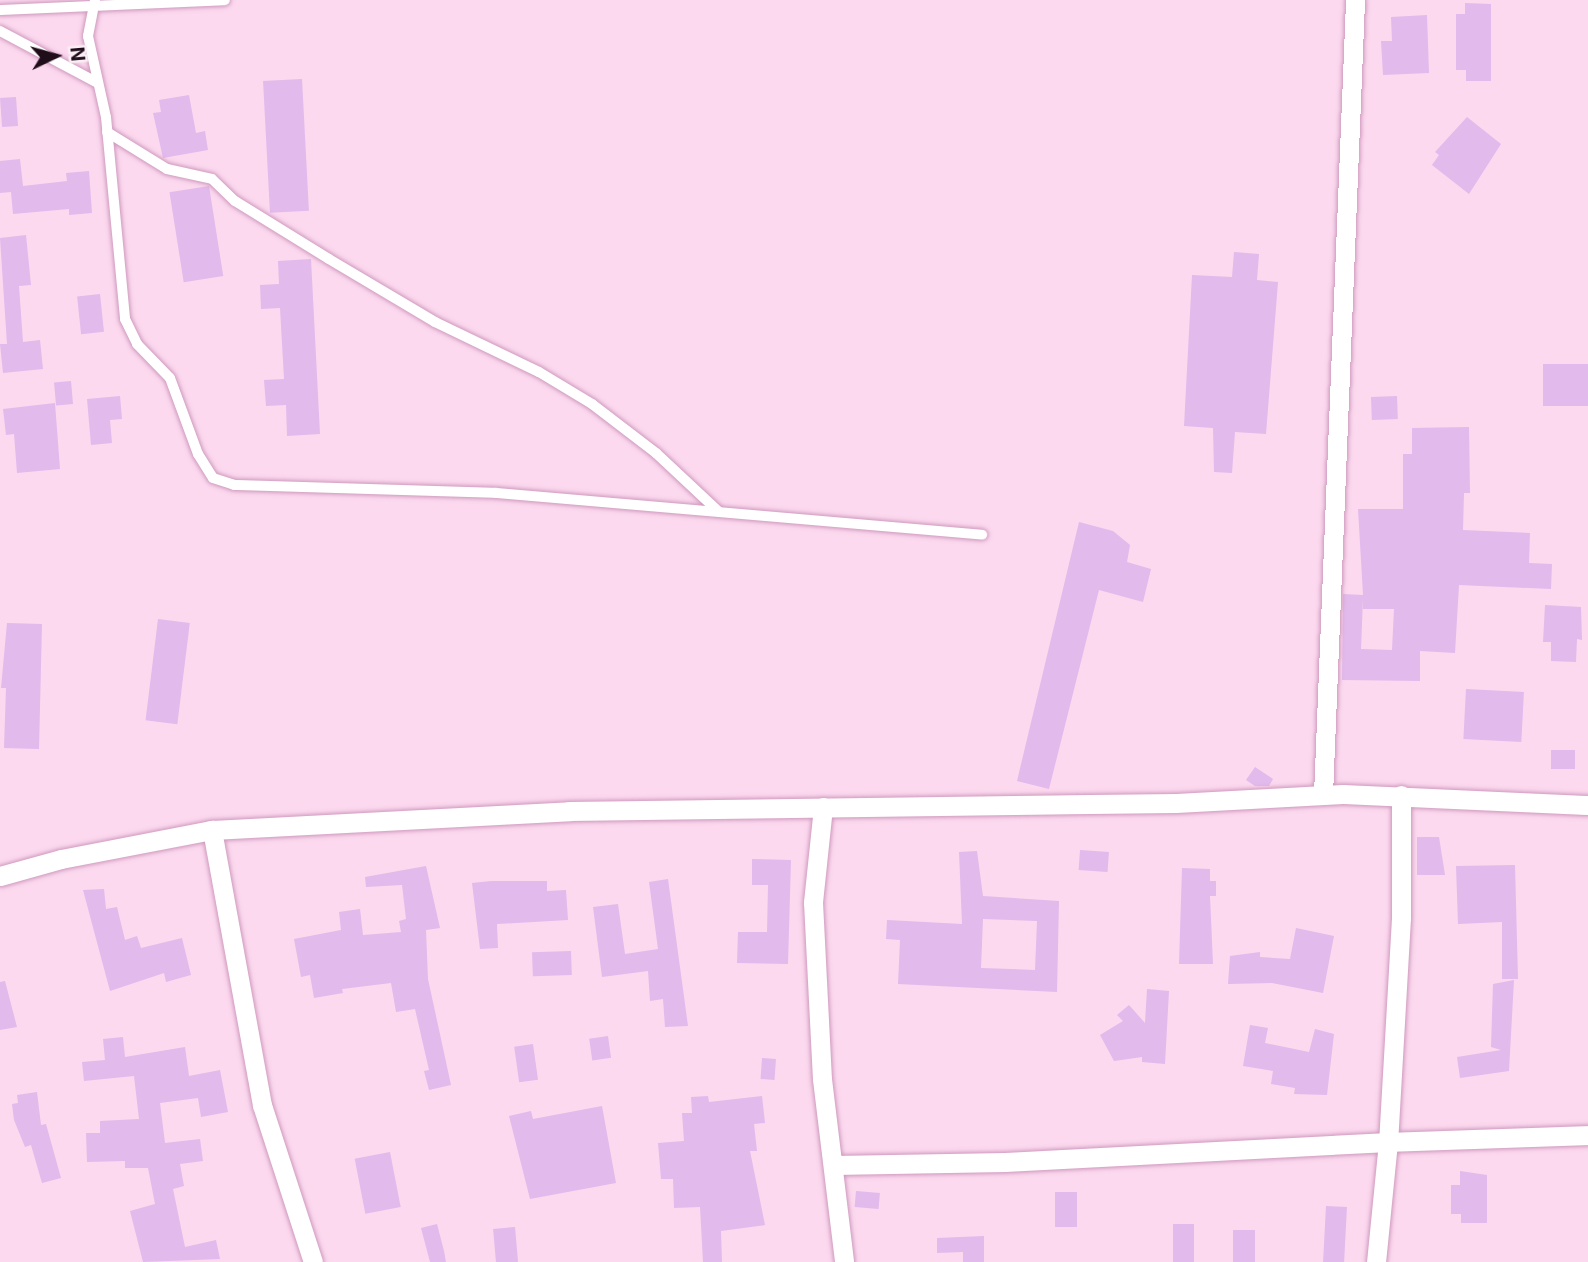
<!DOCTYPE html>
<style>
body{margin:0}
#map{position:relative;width:1588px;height:1262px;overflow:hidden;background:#fcd9ef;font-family:Inter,sans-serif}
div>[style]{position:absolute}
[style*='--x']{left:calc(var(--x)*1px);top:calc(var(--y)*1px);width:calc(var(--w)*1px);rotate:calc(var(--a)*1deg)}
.building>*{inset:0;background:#e2baec;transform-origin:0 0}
.roads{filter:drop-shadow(0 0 2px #cf99bd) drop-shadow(0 0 2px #cf99bd)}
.service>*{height:10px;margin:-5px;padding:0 5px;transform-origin:5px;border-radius:5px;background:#fff}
.minor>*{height:19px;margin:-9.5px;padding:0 9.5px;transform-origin:9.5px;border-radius:9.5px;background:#fff}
span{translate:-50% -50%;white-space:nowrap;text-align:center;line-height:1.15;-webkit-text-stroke:6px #faeef5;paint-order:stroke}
.north{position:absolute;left:21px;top:21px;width:70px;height:70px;-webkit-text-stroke:5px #faeef5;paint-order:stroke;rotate:85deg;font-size:19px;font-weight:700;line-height:28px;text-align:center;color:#200d1a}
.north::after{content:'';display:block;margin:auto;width:24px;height:32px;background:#200d1a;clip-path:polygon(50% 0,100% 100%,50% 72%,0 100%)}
</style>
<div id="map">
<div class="building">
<div style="clip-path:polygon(1465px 3px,1491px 4px,1491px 81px,1466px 81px,1466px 70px,1456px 70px,1456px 14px,1465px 14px)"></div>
<div style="clip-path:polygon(1427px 15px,1429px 73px,1383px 75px,1381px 41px,1392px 41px,1391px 17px)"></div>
<div style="left:302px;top:79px;width:132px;height:39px;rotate:87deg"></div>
<div style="clip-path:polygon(189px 95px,196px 133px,205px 131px,208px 150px,163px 158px,153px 113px,161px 112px,159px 100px)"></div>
<div style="left:16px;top:97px;width:29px;height:16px;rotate:86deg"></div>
<div style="clip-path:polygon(1467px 117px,1501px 144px,1469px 194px,1432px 165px,1439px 155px,1435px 152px)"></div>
<div style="clip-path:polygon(20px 159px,23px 186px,67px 181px,66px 173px,89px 171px,92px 213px,69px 215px,69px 209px,13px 214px,11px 192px,0 193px,0 161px)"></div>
<div style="left:209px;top:186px;width:91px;height:40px;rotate:81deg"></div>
<div style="clip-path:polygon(26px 235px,31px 285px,19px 286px,23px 342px,40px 340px,43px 369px,3px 373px,0 344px,7px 344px,0 238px)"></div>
<div style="clip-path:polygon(1234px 252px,1259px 254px,1257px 280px,1278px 282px,1266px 434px,1235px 432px,1232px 473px,1214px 472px,1213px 428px,1184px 426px,1192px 275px,1232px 277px)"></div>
<div style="clip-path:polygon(311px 259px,320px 434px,287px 436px,286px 405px,266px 406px,264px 380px,284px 379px,280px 308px,261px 309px,260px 285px,279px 284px,278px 261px)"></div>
<div style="left:100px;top:294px;width:38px;height:23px;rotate:84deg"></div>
<div style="left:1588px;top:364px;width:42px;height:45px;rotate:90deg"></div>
<div style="left:71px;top:381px;width:23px;height:17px;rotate:85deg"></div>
<div style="clip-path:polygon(120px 396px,122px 419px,110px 420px,112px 443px,91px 445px,87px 399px)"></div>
<div style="left:1397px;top:396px;width:23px;height:26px;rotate:88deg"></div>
<div style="clip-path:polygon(55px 403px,60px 469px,17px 473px,14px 434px,6px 435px,3px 409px)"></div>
<div style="clip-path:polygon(evenodd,1469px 427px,1470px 493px,1464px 493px,1463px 530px,1530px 533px,1529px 563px,1552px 564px,1551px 589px,1459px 585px,1455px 653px,1420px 651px,1420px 681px,1342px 680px,1343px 594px,1363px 595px,1358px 509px,1403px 509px,1403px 454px,1412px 454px,1412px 428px,1469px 427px,1363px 598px,1363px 609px,1394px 609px,1392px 650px,1361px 649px,1363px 598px)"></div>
<div style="clip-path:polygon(1079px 522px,1113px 531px,1130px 545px,1127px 562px,1151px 569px,1143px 602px,1099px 590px,1049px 789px,1017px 781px)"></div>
<div style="clip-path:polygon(1545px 605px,1581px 607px,1582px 640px,1577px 639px,1576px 662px,1551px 661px,1551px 642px,1543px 642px)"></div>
<div style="left:158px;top:619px;width:32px;height:102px;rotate:7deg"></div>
<div style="clip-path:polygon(7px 623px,42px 624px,39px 749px,4px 748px,6px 688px,1px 688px)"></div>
<div style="left:1466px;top:689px;width:58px;height:50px;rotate:3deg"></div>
<div style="left:1551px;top:750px;width:24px;height:19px"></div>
<div style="clip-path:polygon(1255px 767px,1273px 779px,1269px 786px,1255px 786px,1246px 780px)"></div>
<div style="clip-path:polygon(1417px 837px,1439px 837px,1445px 875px,1417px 875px)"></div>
<div style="left:1080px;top:850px;width:29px;height:20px;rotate:4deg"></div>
<div style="clip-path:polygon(evenodd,977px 851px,983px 896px,1059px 901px,1057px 992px,898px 984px,900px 940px,886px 939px,887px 920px,962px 924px,959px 852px,977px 851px,983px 919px,1037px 921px,1035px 970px,981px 968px,983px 919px)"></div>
<div style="clip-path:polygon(752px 859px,791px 860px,788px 964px,737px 963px,738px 932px,767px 932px,768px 885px,752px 885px)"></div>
<div style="clip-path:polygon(1515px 865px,1518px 979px,1502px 979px,1502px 922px,1458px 924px,1456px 866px)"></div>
<div style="clip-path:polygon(426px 866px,440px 928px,426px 930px,428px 979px,451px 1085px,429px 1090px,424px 1071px,429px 1070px,415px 1009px,396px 1012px,391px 983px,342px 989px,343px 993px,314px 998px,310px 975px,301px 977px,294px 939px,341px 930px,339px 912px,360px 909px,363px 935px,401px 932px,399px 921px,406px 919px,402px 885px,366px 887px,365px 877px)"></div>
<div style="clip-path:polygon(1182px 868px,1210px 869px,1210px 881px,1216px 881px,1216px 896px,1210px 896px,1213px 964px,1179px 964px)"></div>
<div style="clip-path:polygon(668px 879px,688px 1026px,665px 1027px,663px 999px,650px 1001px,648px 971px,602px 977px,593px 907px,618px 904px,625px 954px,658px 949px,649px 882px)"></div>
<div style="clip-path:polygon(491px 881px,547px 881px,547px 891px,566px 890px,568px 920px,497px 924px,498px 948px,480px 949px,472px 883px)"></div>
<div style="clip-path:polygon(104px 889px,106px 909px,117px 907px,125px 940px,137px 936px,141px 948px,182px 938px,191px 975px,166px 982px,164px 973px,110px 991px,83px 890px)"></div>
<div style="clip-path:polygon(1296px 928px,1334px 936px,1323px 993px,1272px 983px,1228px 984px,1230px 956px,1260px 952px,1260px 957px,1290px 959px)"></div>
<div style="left:571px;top:951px;width:24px;height:39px;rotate:88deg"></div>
<div style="clip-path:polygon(1514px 980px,1509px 1071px,1460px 1078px,1457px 1057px,1501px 1050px,1491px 1047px,1493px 984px)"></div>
<div style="clip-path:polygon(5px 981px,17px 1027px,0 1030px,0 982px)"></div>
<div style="clip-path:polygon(1147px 989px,1169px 991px,1165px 1064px,1142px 1062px,1142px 1057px,1114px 1061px,1100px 1035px,1123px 1021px,1117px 1015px,1129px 1005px,1145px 1023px)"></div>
<div style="clip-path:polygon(1250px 1025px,1268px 1028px,1265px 1043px,1309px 1052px,1315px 1029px,1334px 1034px,1327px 1095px,1294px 1094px,1295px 1088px,1271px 1084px,1273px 1071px,1243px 1066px)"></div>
<div style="left:608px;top:1036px;width:22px;height:19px;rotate:82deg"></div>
<div style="clip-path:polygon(123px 1037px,125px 1057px,185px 1047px,189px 1076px,220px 1070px,228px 1112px,201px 1117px,198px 1098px,160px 1103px,165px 1143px,200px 1139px,203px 1161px,180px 1164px,184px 1186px,173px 1189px,185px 1247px,216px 1240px,220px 1259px,143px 1262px,130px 1211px,155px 1204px,148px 1168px,125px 1168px,125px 1161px,87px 1162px,86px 1133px,100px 1133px,100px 1121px,139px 1119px,134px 1076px,84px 1081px,82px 1062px,105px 1060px,103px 1039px)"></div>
<div style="left:533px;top:1044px;width:36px;height:19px;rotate:82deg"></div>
<div style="left:762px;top:1058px;width:14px;height:21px;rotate:4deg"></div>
<div style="clip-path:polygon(37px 1092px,41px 1125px,46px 1124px,61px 1178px,42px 1183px,31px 1145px,25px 1147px,14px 1120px,12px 1104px,18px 1103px,17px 1095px)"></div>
<div style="clip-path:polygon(708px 1096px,709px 1102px,762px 1096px,765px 1123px,754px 1124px,757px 1151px,750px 1151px,765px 1225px,721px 1231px,722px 1262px,703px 1262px,700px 1207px,674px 1208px,673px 1179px,661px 1179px,658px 1143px,684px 1141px,682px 1113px,692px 1113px,691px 1097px)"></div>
<div style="clip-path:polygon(602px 1106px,616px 1183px,530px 1199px,509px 1116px,531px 1111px,533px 1119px)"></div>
<div style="left:390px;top:1152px;width:56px;height:36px;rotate:79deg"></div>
<div style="clip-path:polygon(1460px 1171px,1487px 1175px,1487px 1223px,1461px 1223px,1461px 1214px,1451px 1214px,1451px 1185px,1460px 1185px)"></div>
<div style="left:856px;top:1191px;width:24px;height:16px;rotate:5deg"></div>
<div style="left:1055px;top:1192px;width:22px;height:35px"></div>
<div style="left:1326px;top:1206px;width:21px;height:56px;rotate:3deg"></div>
<div style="clip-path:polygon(437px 1224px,444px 1251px,446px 1262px,430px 1262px,421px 1228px)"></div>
<div style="left:1173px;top:1224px;width:21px;height:38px"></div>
<div style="left:515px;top:1227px;width:35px;height:22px;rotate:85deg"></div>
<div style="left:1233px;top:1230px;width:22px;height:32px"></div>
<div style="clip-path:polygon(984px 1236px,984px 1262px,963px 1262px,963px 1252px,937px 1253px,937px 1238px)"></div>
</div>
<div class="roads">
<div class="service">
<div style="--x:95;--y:0;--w:37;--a:101"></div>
<div style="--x:88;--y:36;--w:83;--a:77.5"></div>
<div style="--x:106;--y:117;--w:203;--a:84.6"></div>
<div style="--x:125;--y:319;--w:28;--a:64"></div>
<div style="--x:137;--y:344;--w:47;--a:45.9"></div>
<div style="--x:170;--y:378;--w:81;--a:69.8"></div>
<div style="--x:198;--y:454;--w:28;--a:58"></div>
<div style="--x:213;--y:478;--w:22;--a:18"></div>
<div style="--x:234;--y:485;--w:262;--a:1.7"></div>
<div style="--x:496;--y:493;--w:488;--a:4.9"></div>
<div style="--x:0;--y:10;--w:225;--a:-2.5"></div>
<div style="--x:0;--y:31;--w:109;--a:28"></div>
<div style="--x:107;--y:132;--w:70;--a:31.7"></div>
<div style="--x:167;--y:169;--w:46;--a:12.5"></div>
<div style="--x:212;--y:179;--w:32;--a:44"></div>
<div style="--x:235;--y:201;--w:110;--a:31.7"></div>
<div style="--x:329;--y:259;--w:123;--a:30.7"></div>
<div style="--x:435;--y:322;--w:115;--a:25.7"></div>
<div style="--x:539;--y:372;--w:62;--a:31.1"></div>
<div style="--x:592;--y:404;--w:81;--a:37.4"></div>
<div style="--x:656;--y:453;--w:86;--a:43.1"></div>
</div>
<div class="minor">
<div style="--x:1323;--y:795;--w:796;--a:-87.69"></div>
<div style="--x:1401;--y:795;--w:123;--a:90"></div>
<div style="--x:1401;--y:918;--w:224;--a:93.3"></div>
<div style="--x:1388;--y:1142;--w:200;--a:-2"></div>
<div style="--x:823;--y:807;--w:96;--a:96"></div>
<div style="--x:813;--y:902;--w:177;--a:87.1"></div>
<div style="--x:822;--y:1079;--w:184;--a:83.1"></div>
<div style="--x:212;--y:830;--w:280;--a:79.7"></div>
<div style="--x:262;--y:1105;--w:165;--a:72"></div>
<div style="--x:0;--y:876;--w:63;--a:-15.6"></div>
<div style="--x:61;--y:859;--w:154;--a:-10.9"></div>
<div style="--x:212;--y:830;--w:358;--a:-3"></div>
<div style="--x:569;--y:811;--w:607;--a:-0.76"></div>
<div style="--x:1176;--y:803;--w:167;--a:-3.1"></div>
<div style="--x:1343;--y:794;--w:245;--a:2.6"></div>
<div style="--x:834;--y:1165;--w:171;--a:-1"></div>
<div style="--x:1005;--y:1162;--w:384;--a:-3"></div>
<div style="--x:1388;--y:1142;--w:121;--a:95.7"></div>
</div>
</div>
<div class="north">N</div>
</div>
